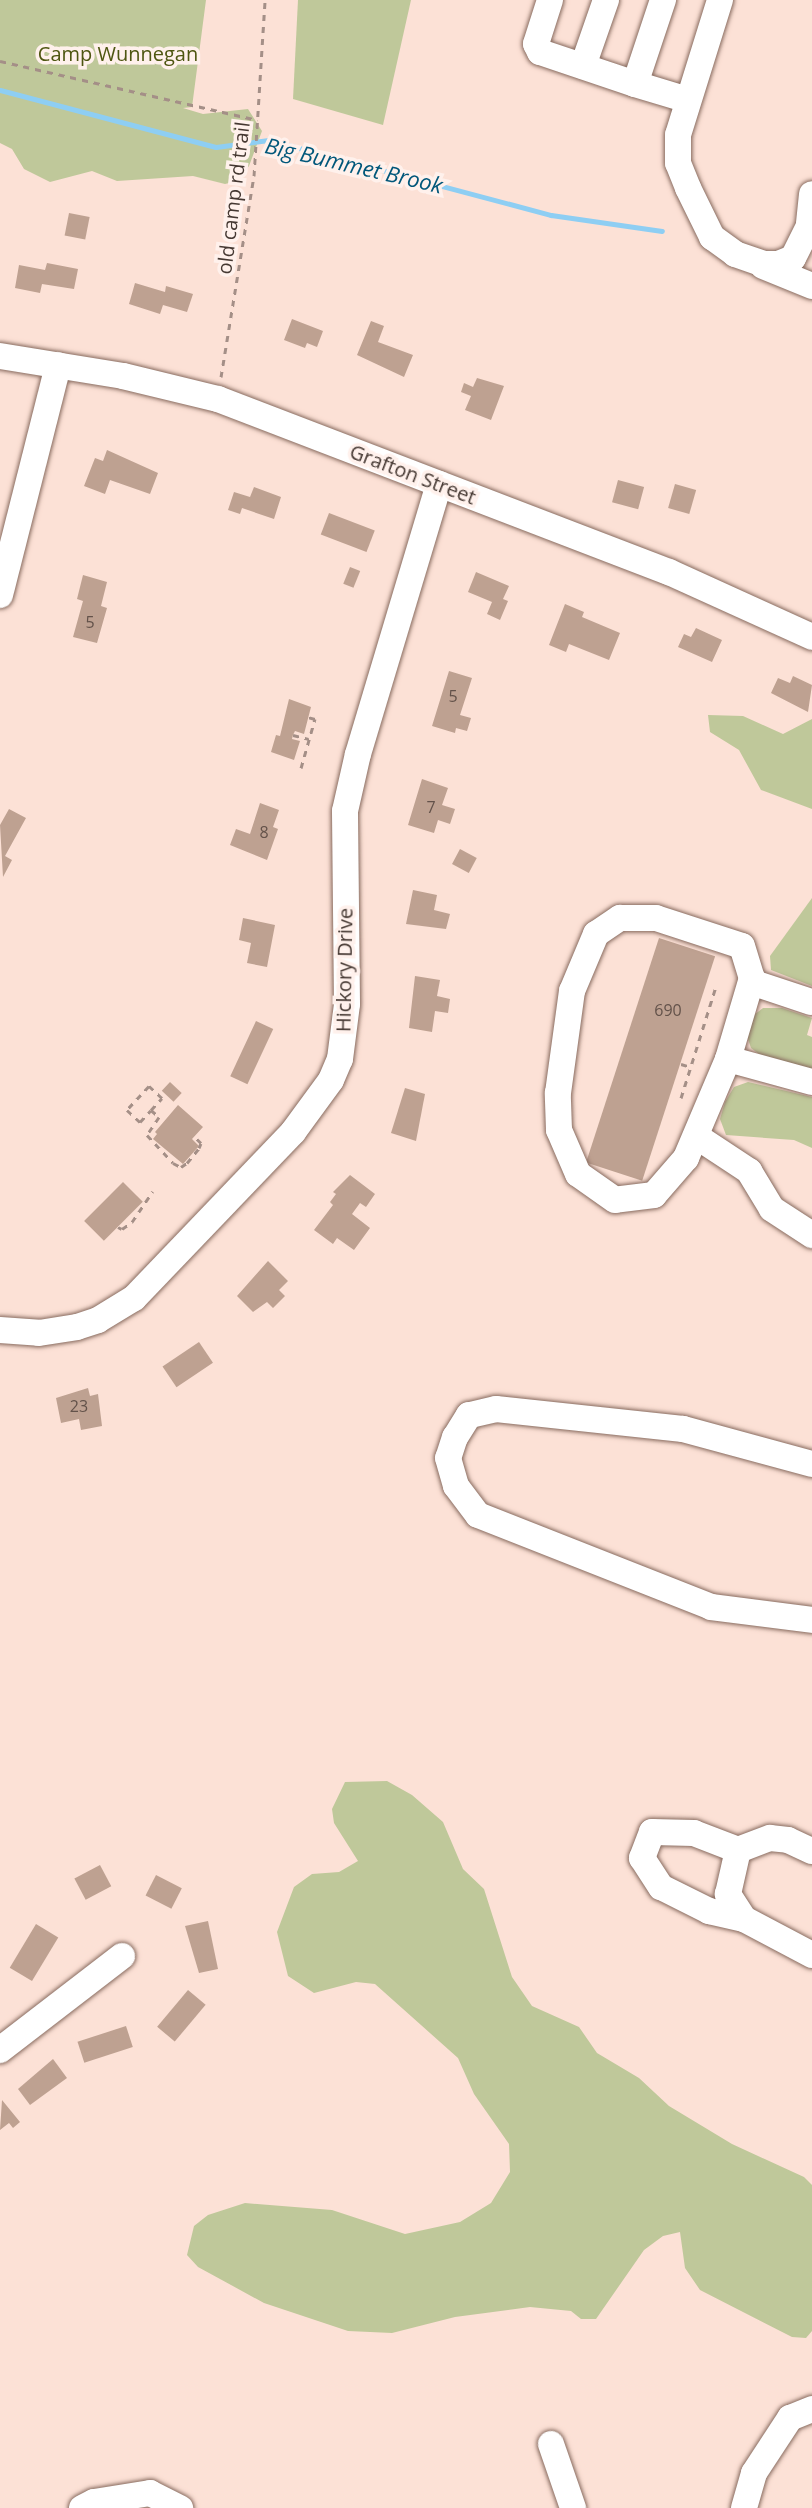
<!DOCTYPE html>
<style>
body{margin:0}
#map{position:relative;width:812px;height:2508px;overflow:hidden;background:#fce1d6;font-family:"Open Sans",sans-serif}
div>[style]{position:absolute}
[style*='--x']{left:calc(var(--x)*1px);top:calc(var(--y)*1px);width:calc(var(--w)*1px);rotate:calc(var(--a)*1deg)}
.green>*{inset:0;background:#bfc89a}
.stream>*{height:5px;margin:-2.5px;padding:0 2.5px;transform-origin:2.5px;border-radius:2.5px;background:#8ecef3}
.building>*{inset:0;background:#bea191;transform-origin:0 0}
.path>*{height:3px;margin-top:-1.5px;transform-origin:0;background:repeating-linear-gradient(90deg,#a48f87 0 6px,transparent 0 12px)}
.roads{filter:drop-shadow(0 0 2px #886b5f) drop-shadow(0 0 2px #886b5f)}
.minor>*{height:26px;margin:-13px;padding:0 13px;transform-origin:13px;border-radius:13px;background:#fff}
span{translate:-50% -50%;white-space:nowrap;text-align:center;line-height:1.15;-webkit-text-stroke:7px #fff1ec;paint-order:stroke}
.number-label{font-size:16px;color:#63524a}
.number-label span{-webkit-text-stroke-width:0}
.park-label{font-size:20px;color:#4e5611}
.street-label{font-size:20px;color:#453832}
.water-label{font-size:22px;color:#01577a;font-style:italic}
</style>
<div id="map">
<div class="green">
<div style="clip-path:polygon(0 0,206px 0,192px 107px,183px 108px,203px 114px,248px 109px,262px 131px,249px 166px,237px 181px,225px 184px,193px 176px,117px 181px,92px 171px,50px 182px,24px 169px,12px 149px,0 143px)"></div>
<div style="clip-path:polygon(298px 0,411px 0,383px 125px,293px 99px)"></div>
<div style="clip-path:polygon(708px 715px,743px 716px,783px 734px,812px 719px,812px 809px,761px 790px,739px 750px,710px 732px)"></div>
<div style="clip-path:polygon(812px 898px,812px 986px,771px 970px,770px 956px)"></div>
<div style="clip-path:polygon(763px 1008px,782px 1008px,812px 1018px,807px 1035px,812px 1037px,812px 1071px,763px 1057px,751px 1048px,746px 1033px,750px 1018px)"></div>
<div style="clip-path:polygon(748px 1082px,812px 1097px,812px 1148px,794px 1140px,726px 1135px,720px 1119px,725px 1102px,734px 1087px)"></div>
<div style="clip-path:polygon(387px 1781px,412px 1795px,443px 1822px,463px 1869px,484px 1889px,512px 1977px,532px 2006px,579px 2027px,597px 2053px,639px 2078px,669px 2106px,732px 2144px,804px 2177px,812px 2185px,812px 2331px,806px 2338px,792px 2337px,700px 2290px,685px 2268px,680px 2232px,663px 2236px,644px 2250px,596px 2319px,581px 2319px,571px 2311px,530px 2307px,455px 2317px,392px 2333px,348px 2331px,264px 2303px,198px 2267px,187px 2255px,194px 2226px,208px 2215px,245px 2203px,332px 2210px,405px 2234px,460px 2222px,491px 2203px,510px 2172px,509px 2144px,474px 2094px,458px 2058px,375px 1984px,356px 1982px,314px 1993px,288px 1976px,277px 1932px,294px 1887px,312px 1874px,339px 1872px,358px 1861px,334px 1823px,332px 1809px,345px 1782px)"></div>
</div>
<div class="stream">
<div style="--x:0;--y:90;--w:223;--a:14.8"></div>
<div style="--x:216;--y:147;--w:53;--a:-7.5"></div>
<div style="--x:269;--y:140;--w:292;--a:14.9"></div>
<div style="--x:551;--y:215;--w:112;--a:8.2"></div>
</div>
<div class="building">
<div style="left:69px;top:213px;width:21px;height:23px;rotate:11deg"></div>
<div style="clip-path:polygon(47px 263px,78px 269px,74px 289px,42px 284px,40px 293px,15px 288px,19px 265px,45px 270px)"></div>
<div style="clip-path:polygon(135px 283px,165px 292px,166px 286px,193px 294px,187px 312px,163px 305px,160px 314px,129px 304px)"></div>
<div style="clip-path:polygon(292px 319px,323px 331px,317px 347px,307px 343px,305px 348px,284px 340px)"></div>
<div style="clip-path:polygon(371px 321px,384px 326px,378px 342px,413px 355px,404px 377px,357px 355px)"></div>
<div style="clip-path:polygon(477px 378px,504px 386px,491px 420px,465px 410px,471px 396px,461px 392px,464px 383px,473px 387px)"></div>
<div style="clip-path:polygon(107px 450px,158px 473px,150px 494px,110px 480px,105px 494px,84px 486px,95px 458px,103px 461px)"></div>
<div style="left:618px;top:480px;width:27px;height:23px;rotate:15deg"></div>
<div style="left:675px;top:484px;width:22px;height:25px;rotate:16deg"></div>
<div style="clip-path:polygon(254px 487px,281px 497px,274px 519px,242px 508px,240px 514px,228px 510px,234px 492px,250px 497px)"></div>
<div style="left:329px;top:513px;width:49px;height:23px;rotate:21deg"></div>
<div style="left:350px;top:567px;width:11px;height:18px;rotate:22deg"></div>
<div style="clip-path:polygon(476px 572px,509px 586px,503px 599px,508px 601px,500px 620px,487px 614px,492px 602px,468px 592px)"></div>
<div style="clip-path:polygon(83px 575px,107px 582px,101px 606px,107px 608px,97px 643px,73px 637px,83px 601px,77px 599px)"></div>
<div style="clip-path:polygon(565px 604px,584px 612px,582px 617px,620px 633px,609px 660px,569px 644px,566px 652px,549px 645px)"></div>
<div style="clip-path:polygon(696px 628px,722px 640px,712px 662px,678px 647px,684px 634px,691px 637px)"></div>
<div style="clip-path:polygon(449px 671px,472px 678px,460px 715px,471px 718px,467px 731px,456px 728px,455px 733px,432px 726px)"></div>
<div style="clip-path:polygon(793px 676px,812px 685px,808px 712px,771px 693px,778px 678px,790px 683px)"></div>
<div style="clip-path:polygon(289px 699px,311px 707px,304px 734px,295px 731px,293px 735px,292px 739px,300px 741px,294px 760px,271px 752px,276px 735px,280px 736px)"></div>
<div style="clip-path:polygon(422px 779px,448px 788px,442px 805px,455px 809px,450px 824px,438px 820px,434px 833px,408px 825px)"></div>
<div style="clip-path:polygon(260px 803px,279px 810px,273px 827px,278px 829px,267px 860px,230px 845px,236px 829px,250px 834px)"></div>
<div style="clip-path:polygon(9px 809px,26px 818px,5px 856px,12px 860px,3px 877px,0 825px)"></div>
<div style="left:460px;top:849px;width:19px;height:17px;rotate:28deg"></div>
<div style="clip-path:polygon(413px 890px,437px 895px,434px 910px,450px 914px,446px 929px,406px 924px)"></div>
<div style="clip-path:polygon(243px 918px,275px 925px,267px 967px,247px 963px,251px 943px,239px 940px)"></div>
<div style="left:659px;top:938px;width:59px;height:236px;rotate:18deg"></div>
<div style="clip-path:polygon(415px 976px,440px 980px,437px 996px,450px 999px,448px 1013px,435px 1011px,432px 1032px,409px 1028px)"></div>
<div style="left:256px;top:1021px;width:19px;height:61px;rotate:25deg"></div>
<div style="left:170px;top:1082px;width:16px;height:12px;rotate:43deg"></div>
<div style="clip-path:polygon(405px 1088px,425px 1094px,416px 1141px,391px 1133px)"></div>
<div style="clip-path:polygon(178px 1105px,203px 1127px,192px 1139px,199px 1146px,183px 1164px,153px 1139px,157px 1134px,155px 1132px)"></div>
<div style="clip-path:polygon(350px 1175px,375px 1194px,366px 1207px,360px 1203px,352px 1214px,370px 1228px,354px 1250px,337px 1238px,333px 1244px,314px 1230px,333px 1205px,330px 1202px,336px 1194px,333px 1192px)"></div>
<div style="left:123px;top:1182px;width:28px;height:55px;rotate:45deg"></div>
<div style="clip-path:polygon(268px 1261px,288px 1281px,279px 1290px,285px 1296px,273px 1308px,267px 1302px,253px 1312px,237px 1296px)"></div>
<div style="left:199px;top:1342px;width:25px;height:44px;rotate:56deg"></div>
<div style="clip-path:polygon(88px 1388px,90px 1396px,98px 1394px,102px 1426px,81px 1430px,79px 1419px,61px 1423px,56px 1398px)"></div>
<div style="left:100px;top:1865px;width:24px;height:29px;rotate:62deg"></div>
<div style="left:156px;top:1875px;width:29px;height:23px;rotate:27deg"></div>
<div style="clip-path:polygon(208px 1921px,218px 1969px,199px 1973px,185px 1926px)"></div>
<div style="left:36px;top:1924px;width:26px;height:51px;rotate:31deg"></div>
<div style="left:188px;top:1990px;width:23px;height:48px;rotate:40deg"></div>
<div style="left:126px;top:2026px;width:22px;height:51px;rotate:72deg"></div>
<div style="clip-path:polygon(53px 2059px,67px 2078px,30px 2105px,18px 2089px)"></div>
<div style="clip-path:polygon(2px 2100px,20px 2122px,13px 2128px,9px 2123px,0 2130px)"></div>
</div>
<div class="path">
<div style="--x:0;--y:61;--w:264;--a:12.9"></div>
<div style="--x:221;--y:377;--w:204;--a:-80.7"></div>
<div style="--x:254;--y:176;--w:176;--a:-86.4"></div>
<div style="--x:293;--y:735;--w:16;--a:14"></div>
<div style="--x:301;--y:768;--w:51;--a:-74.1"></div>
<div style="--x:315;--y:719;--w:7;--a:-164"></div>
<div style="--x:681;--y:1064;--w:10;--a:17"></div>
<div style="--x:681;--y:1098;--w:117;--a:-72.6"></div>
<div style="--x:151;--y:1110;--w:16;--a:-47"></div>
<div style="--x:162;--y:1098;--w:18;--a:-137"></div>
<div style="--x:149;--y:1086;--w:33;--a:133"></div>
<div style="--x:127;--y:1110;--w:18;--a:43"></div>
<div style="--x:140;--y:1122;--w:16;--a:-47"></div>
<div style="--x:151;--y:1110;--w:11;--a:41"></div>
<div style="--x:159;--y:1117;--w:22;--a:124"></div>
<div style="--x:147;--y:1135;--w:38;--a:47"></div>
<div style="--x:173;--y:1163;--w:9;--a:27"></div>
<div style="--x:181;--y:1167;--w:7;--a:-34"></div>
<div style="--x:187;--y:1163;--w:19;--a:-51"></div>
<div style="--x:199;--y:1148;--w:5;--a:-68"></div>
<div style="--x:201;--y:1143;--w:6;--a:-135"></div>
<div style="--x:118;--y:1227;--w:4;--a:27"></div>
<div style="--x:122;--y:1229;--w:12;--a:-35"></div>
<div style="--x:132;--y:1222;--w:37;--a:-56"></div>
</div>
<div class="roads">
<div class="minor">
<div style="--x:550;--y:0;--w:46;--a:107.7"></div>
<div style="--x:536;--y:44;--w:9;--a:63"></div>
<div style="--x:540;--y:52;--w:100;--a:18.6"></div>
<div style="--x:635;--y:84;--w:89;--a:-71.6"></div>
<div style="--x:720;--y:0;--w:141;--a:107.3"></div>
<div style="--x:678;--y:135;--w:28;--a:90"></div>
<div style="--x:678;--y:163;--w:27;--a:68"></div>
<div style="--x:688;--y:188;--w:55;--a:63.9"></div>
<div style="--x:712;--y:237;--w:29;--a:36"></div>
<div style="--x:735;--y:254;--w:31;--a:19"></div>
<div style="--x:764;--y:264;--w:14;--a:0"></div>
<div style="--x:778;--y:264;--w:16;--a:-22"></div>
<div style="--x:793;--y:258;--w:42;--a:-63.4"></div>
<div style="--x:583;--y:66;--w:70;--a:-70.8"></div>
<div style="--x:635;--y:84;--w:55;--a:16.8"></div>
<div style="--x:809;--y:223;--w:29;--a:-84"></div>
<div style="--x:763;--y:266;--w:53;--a:22.2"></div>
<div style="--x:0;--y:356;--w:125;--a:9.2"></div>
<div style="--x:123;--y:376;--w:98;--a:13.6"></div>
<div style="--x:218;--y:399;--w:483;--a:21"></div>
<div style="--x:669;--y:572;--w:157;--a:24.4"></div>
<div style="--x:0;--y:595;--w:237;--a:-75.8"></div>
<div style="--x:620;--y:918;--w:36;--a:0"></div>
<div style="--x:656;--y:918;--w:90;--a:18"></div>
<div style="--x:742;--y:946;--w:34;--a:73"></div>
<div style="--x:752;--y:978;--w:84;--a:106.5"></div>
<div style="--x:728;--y:1059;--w:108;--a:113"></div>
<div style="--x:686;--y:1158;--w:49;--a:130.9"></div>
<div style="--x:654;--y:1195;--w:39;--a:173"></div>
<div style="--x:615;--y:1200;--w:45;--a:-144.9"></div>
<div style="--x:578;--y:1174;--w:48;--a:-113.4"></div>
<div style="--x:559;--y:1130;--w:37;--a:-92"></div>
<div style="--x:558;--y:1093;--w:103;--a:-82.2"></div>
<div style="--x:572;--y:991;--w:62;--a:-67.2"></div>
<div style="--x:596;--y:934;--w:29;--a:-34"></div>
<div style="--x:751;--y:982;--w:63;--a:18.4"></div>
<div style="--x:728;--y:1059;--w:87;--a:15.3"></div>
<div style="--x:696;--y:1136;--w:64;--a:33.4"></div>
<div style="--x:749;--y:1171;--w:44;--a:58.8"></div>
<div style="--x:772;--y:1209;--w:48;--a:33"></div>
<div style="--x:0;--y:1330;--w:39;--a:4"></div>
<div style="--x:39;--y:1333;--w:38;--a:-9"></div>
<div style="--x:77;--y:1327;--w:22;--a:-18"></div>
<div style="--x:98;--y:1320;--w:42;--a:-31.4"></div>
<div style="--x:134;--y:1298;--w:230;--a:-46.2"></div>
<div style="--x:293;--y:1132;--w:64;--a:-53.8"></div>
<div style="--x:331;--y:1080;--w:23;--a:-67"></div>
<div style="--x:340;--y:1059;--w:55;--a:-82.7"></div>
<div style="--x:347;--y:1004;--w:193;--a:-90.6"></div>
<div style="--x:345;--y:811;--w:58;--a:-77.2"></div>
<div style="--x:358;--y:754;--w:282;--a:-73.3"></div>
<div style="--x:812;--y:1464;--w:134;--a:-164.8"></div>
<div style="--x:683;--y:1429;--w:188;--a:-173.9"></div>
<div style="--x:496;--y:1409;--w:28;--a:167"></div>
<div style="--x:469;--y:1415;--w:26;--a:122"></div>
<div style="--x:455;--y:1437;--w:22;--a:108"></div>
<div style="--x:448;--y:1458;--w:29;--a:74"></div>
<div style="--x:456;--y:1486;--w:36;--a:53"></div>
<div style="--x:478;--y:1515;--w:251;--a:21.5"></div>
<div style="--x:711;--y:1607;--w:102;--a:7.3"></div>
<div style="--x:738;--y:1850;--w:34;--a:-21"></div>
<div style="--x:770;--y:1838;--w:18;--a:6"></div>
<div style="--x:788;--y:1840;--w:26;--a:25"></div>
<div style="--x:744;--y:1919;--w:30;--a:-123"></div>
<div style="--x:728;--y:1894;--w:45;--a:-77.2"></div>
<div style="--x:738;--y:1850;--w:47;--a:-158.9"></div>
<div style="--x:694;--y:1833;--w:42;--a:-178.6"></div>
<div style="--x:652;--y:1832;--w:28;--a:111"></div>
<div style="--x:642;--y:1858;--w:35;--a:57"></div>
<div style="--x:661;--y:1887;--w:54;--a:26.6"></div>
<div style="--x:709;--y:1911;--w:36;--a:13"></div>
<div style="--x:744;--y:1919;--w:77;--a:27.9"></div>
<div style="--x:0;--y:2050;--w:154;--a:-37.6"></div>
<div style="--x:551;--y:2444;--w:68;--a:71"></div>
<div style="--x:82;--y:2508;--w:13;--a:-27"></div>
<div style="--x:94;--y:2502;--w:57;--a:-9.1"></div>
<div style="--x:150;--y:2493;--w:34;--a:27"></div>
<div style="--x:744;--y:2508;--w:36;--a:-74"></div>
<div style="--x:754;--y:2473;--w:66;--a:-56.8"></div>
<div style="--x:790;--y:2418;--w:24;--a:-22"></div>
</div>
</div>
<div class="number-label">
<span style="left:90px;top:622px">5</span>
<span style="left:453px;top:696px">5</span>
<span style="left:431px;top:807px">7</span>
<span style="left:264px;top:832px">8</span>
<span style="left:668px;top:1010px">690</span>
<span style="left:79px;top:1406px">23</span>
</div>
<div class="park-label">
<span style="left:118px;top:53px">Camp Wunnegan</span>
</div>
<div class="street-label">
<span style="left:233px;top:198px;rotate:-83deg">old camp rd trail</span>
<span style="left:413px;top:474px;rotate:21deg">Grafton Street</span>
<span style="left:344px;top:970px;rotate:-89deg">Hickory Drive</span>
</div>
<div class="water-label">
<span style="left:354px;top:165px;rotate:13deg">Big Bummet Brook</span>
</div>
</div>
